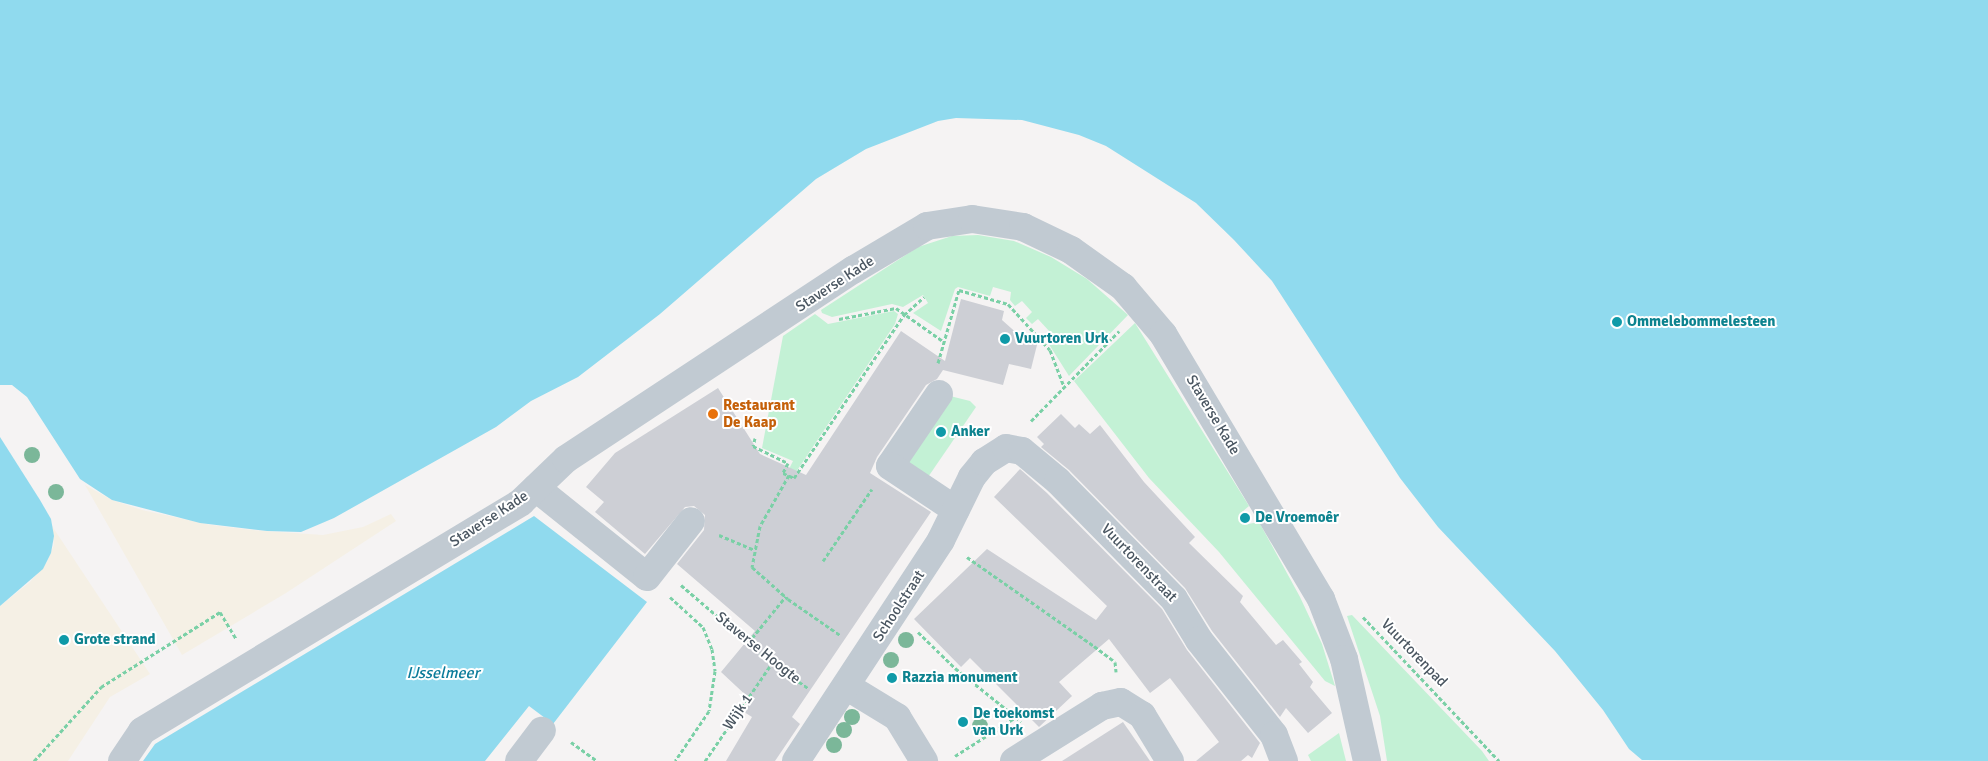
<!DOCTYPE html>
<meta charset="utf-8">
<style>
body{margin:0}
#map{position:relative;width:1988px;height:761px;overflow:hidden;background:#f5f3f3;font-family:Signika,sans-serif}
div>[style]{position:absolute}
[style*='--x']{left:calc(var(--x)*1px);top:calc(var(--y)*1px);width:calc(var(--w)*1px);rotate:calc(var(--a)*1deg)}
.green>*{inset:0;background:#c3f1d5}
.sand>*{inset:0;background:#f5f0e5}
.water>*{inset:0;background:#90daee}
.building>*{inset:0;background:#cdcfd5}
.path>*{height:3px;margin-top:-1.5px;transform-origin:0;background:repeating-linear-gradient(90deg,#7ad0a6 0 4px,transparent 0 6.5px)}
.minor>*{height:28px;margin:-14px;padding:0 14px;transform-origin:14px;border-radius:14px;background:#c1cad2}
.trees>*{width:16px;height:16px;margin:-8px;border-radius:50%;background:#7bb799}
.dots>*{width:14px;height:14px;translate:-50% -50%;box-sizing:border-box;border:2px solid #fff;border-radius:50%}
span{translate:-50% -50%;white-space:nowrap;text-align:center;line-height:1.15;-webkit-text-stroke:4px #fff;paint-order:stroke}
.street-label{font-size:15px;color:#4a5661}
.culture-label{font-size:15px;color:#0d838f;font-weight:700}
.left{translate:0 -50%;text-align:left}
.food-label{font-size:15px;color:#c56008;font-weight:700}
.water-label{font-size:16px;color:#0c7c9b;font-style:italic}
</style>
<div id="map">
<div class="green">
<div style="clip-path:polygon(978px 235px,1014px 241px,1051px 257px,1087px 279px,1128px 315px,1069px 376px,1045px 338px,1050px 332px,1038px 319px,1032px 324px,1026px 318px,1032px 312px,1022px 301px,1015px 306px,1010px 300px,1011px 292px,993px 287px,990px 296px,958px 287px,955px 289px,941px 331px,913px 313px,928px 303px,923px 295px,903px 307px,892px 304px,832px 317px,822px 313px,821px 310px,918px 247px,952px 236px)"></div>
<div style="clip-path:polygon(894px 311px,898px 314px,895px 324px,796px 472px,789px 469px,793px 461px,762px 448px,783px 336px,815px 314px,828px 324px)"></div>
<div style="clip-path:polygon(1135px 323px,1249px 506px,1242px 512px,1243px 519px,1248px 524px,1259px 522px,1300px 597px,1322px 644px,1335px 686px,1325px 681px,1219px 552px,1149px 478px,1074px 381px)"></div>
<div style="clip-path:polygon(950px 396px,970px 401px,976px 407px,926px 480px,906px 465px)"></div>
<div style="clip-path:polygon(1352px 615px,1482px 751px,1489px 761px,1387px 761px,1380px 716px,1347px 616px)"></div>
<div style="clip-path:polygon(1339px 733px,1346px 761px,1311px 761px,1308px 755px)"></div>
</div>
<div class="sand">
<div style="clip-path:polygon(85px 485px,112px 500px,142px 510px,211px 525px,252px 530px,323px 535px,363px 527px,391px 514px,396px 521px,286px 593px,182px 655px)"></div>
<div style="clip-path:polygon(52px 526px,150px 674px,110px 697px,68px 761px,0 761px,0 606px,30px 582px,47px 562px,54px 545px)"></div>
</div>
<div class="water">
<div style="clip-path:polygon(0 0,1988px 0,1988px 761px,1642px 760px,1629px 749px,1603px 710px,1555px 651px,1438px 527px,1400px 478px,1272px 281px,1234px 240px,1196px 203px,1106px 146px,1079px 135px,1022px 120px,956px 118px,938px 121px,866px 149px,816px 179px,660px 314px,578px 377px,531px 401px,496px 427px,334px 518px,301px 532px,267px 531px,200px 523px,112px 500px,80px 479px,27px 397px,12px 385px,0 385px)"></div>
<div style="clip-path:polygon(0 437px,40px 500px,51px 519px,54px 536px,51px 553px,43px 569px,0 606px)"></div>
<div style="clip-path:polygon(534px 516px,647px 602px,553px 724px,529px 706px,485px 761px,143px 761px,155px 744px)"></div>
</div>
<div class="building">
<div style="clip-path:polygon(961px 299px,1004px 311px,1002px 320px,1021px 337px,1038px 341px,1031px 369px,1009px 364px,1003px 385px,943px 370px,937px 379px,926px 385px,877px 457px,870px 473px,931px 512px,792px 717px,800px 724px,775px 761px,726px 761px,752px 717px,744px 712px,751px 700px,721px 672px,755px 631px,677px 564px,704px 530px,705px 515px,694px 506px,685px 507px,645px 554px,595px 512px,604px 502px,586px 487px,615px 453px,718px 388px,760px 454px,806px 475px,901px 331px,945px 361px)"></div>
<div style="clip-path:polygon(1061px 414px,1075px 428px,1079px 424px,1090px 434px,1100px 425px,1144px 482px,1195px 537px,1189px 543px,1243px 596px,1240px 602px,1276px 645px,1283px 640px,1302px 662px,1299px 664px,1313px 682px,1310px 687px,1332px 713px,1308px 733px,1286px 708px,1280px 717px,1212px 631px,1185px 588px,1069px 470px,1041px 447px,1044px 444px,1037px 437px)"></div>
<div style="clip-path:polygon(1020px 469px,1047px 493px,1162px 609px,1187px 650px,1260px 743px,1252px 758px,1248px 755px,1241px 761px,1196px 761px,1219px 742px,1170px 678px,1150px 693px,1109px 639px,1059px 682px,1072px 696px,1039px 727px,970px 658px,961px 667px,914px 619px,987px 549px,1096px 620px,1107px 606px,994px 497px)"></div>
<div style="clip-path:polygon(1123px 722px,1150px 761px,1062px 761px)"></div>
</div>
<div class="path">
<div style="--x:839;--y:319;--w:58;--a:-10.9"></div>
<div style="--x:896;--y:308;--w:59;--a:35.3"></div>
<div style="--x:938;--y:363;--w:76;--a:-74"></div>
<div style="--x:959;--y:290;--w:51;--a:15.9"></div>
<div style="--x:1008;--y:304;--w:62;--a:47.6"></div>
<div style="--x:1050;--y:350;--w:40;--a:69"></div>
<div style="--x:1031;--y:421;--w:126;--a:-45.6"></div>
<div style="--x:755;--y:438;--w:8;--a:104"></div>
<div style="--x:753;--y:446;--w:39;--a:26"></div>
<div style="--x:788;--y:463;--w:11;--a:117"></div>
<div style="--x:783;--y:473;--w:12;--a:24"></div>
<div style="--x:794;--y:478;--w:197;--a:-56"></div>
<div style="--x:904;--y:315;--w:27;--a:-42"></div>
<div style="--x:789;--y:475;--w:59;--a:119.6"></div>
<div style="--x:760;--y:526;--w:42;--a:101"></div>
<div style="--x:752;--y:567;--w:48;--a:41.6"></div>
<div style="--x:788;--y:599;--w:63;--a:34.7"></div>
<div style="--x:719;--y:535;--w:39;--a:23"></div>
<div style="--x:967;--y:557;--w:155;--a:35"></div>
<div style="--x:1094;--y:646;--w:26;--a:37"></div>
<div style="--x:1115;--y:662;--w:10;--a:84"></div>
<div style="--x:823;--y:561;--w:87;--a:-55.8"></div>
<div style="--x:681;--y:585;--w:120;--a:40.6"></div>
<div style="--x:772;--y:663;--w:44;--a:34.8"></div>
<div style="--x:670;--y:597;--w:45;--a:42.3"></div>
<div style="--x:703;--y:627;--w:24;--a:68"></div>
<div style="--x:712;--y:649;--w:22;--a:82"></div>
<div style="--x:715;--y:671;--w:40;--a:98.5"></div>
<div style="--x:709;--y:711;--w:60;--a:124.2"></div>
<div style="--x:1363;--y:617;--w:198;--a:46.6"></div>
<div style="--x:918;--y:632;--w:52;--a:44.2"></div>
<div style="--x:955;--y:668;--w:85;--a:38.8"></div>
<div style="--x:748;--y:643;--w:60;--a:-51"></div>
<div style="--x:571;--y:742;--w:32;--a:36"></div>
<div style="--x:955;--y:756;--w:72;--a:-32.6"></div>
<div style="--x:34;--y:761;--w:100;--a:-47.8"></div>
<div style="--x:101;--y:687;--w:141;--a:-32.2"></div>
<div style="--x:220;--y:612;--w:31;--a:59"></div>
<div style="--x:705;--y:761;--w:119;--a:-55.6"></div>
</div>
<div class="minor">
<div style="--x:939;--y:394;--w:87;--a:124.2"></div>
<div style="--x:890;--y:466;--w:79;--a:33.7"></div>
<div style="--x:536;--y:488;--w:142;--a:38.7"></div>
<div style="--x:647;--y:577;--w:71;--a:-51.8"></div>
<div style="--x:846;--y:686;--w:60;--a:31.3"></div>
<div style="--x:897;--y:717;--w:52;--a:58.5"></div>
<div style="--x:122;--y:761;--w:36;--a:-56"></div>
<div style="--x:142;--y:731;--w:443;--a:-31.1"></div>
<div style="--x:521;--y:502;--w:62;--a:-43.7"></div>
<div style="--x:566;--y:459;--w:344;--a:-33.4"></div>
<div style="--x:853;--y:270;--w:86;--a:-30.7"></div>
<div style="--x:927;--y:226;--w:46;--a:-8.8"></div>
<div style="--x:972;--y:219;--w:52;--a:8.9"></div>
<div style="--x:1023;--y:227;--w:53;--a:25.6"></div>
<div style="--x:1071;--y:250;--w:64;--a:35.4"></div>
<div style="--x:1123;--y:287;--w:62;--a:49.6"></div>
<div style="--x:1163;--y:334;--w:309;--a:59.2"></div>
<div style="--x:1321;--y:599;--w:64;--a:69"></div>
<div style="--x:1344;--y:659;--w:105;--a:77.3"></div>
<div style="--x:519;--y:761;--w:38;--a:-53"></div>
<div style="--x:796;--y:761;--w:264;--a:-56.7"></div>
<div style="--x:941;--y:540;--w:70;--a:-63.8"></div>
<div style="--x:972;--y:477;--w:19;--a:-51"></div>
<div style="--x:984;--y:462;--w:26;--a:-32"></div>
<div style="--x:1006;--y:448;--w:16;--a:11"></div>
<div style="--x:1022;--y:451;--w:47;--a:39.8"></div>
<div style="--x:1058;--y:481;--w:165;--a:45.5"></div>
<div style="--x:1174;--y:599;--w:48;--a:58.6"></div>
<div style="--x:1199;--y:640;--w:121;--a:51.7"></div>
<div style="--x:1274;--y:735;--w:28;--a:69"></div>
<div style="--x:1014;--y:761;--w:104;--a:-32"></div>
<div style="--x:1102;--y:706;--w:19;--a:-12"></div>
<div style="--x:1121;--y:702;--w:25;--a:32"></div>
<div style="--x:1142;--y:715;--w:54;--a:58.7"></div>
</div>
<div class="trees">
<div style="left:32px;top:455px"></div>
<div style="left:56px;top:492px"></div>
<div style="left:906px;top:640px"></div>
<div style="left:891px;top:660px"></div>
<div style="left:852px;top:717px"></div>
<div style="left:980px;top:726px"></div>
<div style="left:844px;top:730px"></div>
<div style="left:834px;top:745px"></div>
</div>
<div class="dots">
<div style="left:1617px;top:322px;background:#0f9aa8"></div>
<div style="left:1005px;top:339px;background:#0f9aa8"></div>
<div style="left:713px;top:414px;background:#e8710a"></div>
<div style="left:941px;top:432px;background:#0f9aa8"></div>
<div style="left:1245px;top:518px;background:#0f9aa8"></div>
<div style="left:64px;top:640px;background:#0f9aa8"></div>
<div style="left:892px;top:678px;background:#0f9aa8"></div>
<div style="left:963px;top:722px;background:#0f9aa8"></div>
</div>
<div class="street-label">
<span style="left:835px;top:284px;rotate:-33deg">Staverse Kade</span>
<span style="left:1213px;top:415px;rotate:59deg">Staverse Kade</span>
<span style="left:489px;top:519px;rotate:-33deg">Staverse Kade</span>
<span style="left:1139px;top:563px;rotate:46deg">Vuurtorenstraat</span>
<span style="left:899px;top:606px;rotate:-57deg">Schoolstraat</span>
<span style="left:758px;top:648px;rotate:39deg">Staverse Hoogte</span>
<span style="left:1414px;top:653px;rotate:46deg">Vuurtorenpad</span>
<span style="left:738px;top:712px;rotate:-56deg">Wijk 1</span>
</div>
<div class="culture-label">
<span class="left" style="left:1627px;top:322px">Ommelebommelesteen</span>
<span class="left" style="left:1015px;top:339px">Vuurtoren Urk</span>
<span class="left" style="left:951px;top:432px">Anker</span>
<span class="left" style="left:1255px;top:518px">De Vroemoêr</span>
<span class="left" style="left:74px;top:640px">Grote strand</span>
<span class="left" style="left:902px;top:678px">Razzia monument</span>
<span class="left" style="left:973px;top:722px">De toekomst<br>van Urk</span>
</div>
<div class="food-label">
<span class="left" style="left:723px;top:414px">Restaurant<br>De Kaap</span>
</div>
<div class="water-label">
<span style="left:443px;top:673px">IJsselmeer</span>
</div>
</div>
